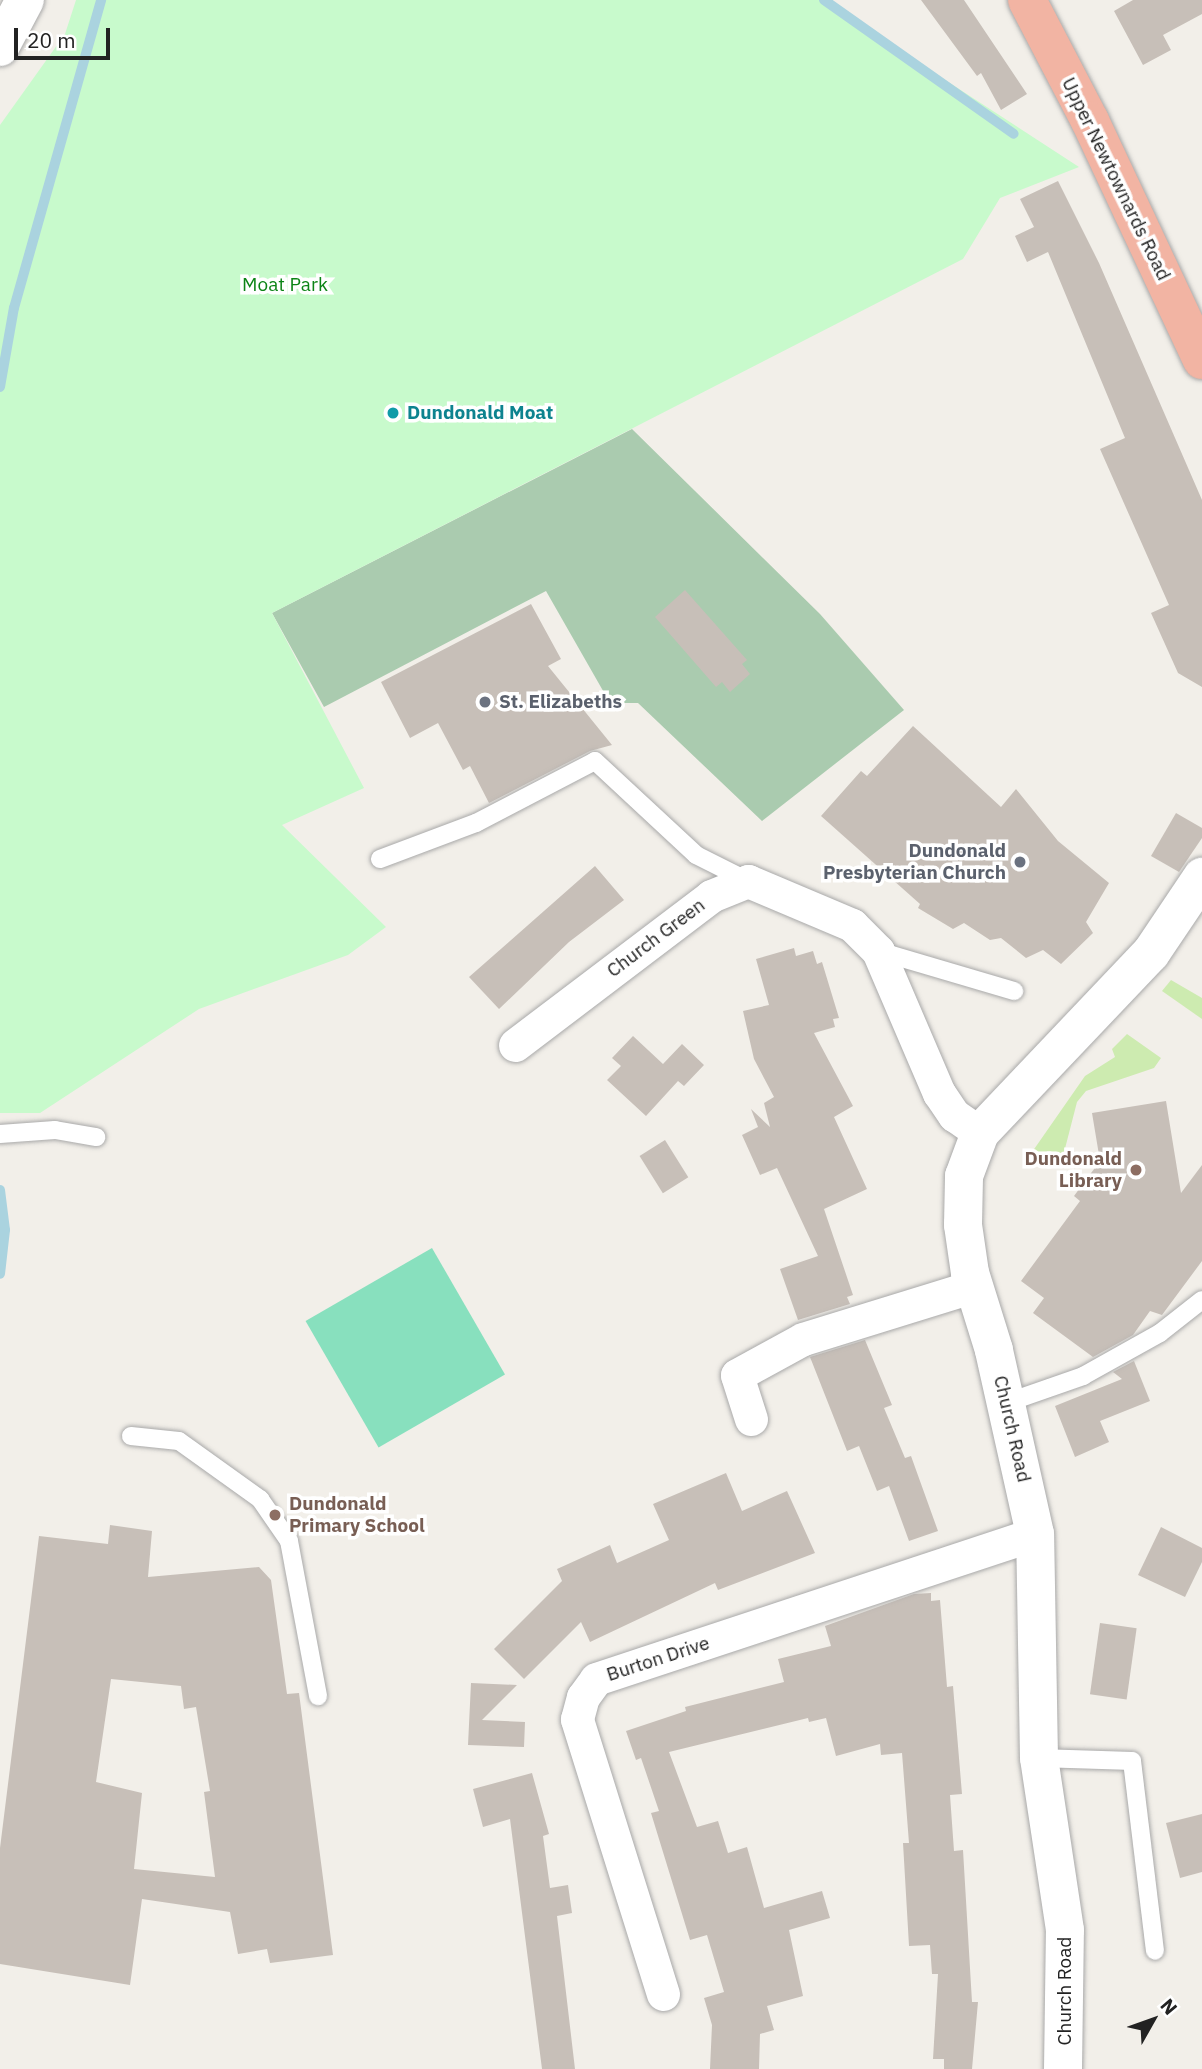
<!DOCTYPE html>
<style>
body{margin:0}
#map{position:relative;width:1202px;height:2069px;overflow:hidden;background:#f2efe9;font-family:"IBM Plex Sans",sans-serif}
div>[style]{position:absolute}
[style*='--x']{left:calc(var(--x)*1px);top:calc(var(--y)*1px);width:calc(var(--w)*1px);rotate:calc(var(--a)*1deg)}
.grass>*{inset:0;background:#cdebb0}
.cemetery>*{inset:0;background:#aacbaf}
.park>*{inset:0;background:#c8facc}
.pitch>*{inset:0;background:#88e0be;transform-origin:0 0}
.stream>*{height:10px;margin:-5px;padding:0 5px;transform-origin:5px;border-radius:5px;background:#aad3df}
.building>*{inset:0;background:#c7bfb8;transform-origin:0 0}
.roads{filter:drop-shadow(0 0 2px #a9a9a9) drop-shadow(0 0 2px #a9a9a9)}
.service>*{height:18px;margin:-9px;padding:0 9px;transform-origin:9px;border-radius:9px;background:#fff}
.minor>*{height:33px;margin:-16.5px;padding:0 16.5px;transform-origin:16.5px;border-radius:16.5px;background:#fff}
.tertiary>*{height:38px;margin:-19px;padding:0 19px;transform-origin:19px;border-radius:19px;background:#fff}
.trunk>*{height:38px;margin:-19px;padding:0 19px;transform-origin:19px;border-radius:19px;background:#f2b4a3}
.dots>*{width:19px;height:19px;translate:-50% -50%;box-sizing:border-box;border:4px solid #fff;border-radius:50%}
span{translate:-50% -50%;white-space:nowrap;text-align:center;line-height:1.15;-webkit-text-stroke:7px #fff;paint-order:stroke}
.street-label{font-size:19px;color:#222}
.park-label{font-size:19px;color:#0c8416}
.culture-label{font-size:19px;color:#0d838f;font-weight:700}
.left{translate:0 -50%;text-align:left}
.worship-label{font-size:19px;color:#5b616d;font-weight:700}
.right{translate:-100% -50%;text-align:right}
.education-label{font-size:19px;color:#785e54;font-weight:700}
.north{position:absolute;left:1118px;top:1985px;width:70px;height:70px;-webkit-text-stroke:5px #fff;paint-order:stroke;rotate:50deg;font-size:19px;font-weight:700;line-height:28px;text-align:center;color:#222}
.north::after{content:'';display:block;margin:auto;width:24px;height:32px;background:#222;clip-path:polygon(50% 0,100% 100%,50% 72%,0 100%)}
.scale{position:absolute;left:14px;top:28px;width:96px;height:32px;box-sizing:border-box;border:4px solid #222;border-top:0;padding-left:9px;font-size:21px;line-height:24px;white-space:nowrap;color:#222;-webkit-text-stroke:5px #fff;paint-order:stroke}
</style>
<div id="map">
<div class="grass">
<div style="clip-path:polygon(1171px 980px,1202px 998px,1202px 1019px,1162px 991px)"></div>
<div style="clip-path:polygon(1127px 1034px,1161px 1058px,1154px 1068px,1086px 1091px,1077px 1102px,1060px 1168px,1042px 1165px,1030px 1155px,1085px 1076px,1115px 1057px,1112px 1049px)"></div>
</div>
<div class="cemetery">
<div style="clip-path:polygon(632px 429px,820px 614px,904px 710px,762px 821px,638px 703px,610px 703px,546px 591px,324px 707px,272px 613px)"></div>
</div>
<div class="park">
<div style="clip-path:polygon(76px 0,822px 0,1079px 167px,1000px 198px,963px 259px,272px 613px,364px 788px,282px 825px,386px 927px,348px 955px,199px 1009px,40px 1113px,0 1113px,0 125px,65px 34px)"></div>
</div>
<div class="pitch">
<div style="left:432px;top:1248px;width:146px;height:146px;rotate:60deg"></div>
</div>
<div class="stream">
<div style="--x:824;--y:0;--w:232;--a:35.2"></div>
<div style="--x:0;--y:387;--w:80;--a:-80"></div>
<div style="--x:14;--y:308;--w:320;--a:-74.2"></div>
<div style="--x:0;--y:1190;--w:40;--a:82.9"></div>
<div style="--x:5;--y:1230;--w:44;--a:96.5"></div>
</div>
<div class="building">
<div style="clip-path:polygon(921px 0,964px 0,1027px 94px,1001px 110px,981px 73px,977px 76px)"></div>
<div style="clip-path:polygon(1133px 0,1202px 0,1202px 14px,1163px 35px,1171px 50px,1143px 65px,1114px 11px)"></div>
<div style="clip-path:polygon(1058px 181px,1099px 263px,1202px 500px,1202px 687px,1178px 673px,1151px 613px,1169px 605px,1100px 449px,1125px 438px,1048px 252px,1027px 262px,1015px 236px,1034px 227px,1020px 199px)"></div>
<div style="clip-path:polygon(685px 590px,747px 660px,742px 664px,750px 674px,730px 692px,722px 682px,716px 687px,655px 617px)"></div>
<div style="clip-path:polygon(531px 604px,561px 659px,548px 666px,612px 745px,590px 751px,489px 803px,470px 766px,463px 770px,438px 723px,410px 738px,381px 682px)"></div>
<div style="clip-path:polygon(913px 726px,1001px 807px,1016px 789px,1058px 841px,1109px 883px,1086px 922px,1093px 933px,1061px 964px,1043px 950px,1026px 958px,1001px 938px,990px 940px,964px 923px,953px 929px,918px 908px,920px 904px,821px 816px,861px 771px,867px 776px)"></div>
<div style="clip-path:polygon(1176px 813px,1202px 828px,1202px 838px,1179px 872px,1151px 856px)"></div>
<div style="clip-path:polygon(595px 866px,624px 900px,569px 942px,499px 1009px,469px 977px)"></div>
<div style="clip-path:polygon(794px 948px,796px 956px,813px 951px,817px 964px,822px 962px,839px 1018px,833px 1019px,835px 1027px,814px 1033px,853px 1106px,834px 1117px,867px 1189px,824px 1209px,853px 1295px,847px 1297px,850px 1304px,798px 1320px,780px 1269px,818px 1256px,777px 1168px,760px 1175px,742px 1135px,758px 1127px,751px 1109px,770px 1127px,764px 1103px,774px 1097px,754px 1059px,743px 1011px,769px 1005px,756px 959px)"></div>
<div style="clip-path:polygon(633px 1036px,663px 1064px,682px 1044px,704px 1065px,684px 1086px,678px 1081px,646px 1116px,607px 1080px,621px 1066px,612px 1058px)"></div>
<div style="clip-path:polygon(1166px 1101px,1181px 1193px,1202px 1165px,1202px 1261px,1162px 1315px,1150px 1311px,1133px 1335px,1093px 1357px,1033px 1313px,1044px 1298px,1021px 1281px,1080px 1201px,1074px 1196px,1100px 1161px,1092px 1113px)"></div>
<div style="left:665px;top:1140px;width:44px;height:30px;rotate:58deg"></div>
<div style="clip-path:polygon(865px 1340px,892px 1405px,884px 1408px,905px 1458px,911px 1456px,938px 1531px,909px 1541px,889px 1486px,877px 1491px,859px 1446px,847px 1451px,810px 1357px)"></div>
<div style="clip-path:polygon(1134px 1361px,1150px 1401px,1100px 1421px,1109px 1442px,1075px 1457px,1055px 1406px,1122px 1379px,1113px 1372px)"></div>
<div style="clip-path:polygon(726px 1473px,742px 1511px,787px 1491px,815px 1553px,718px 1590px,715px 1583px,590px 1642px,581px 1622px,524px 1679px,494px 1649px,562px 1581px,557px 1569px,610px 1545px,617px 1563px,669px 1540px,653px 1504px)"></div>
<div style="clip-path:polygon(evenodd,110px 1525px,152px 1531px,148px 1577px,259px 1567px,271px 1580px,287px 1694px,299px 1693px,333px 1955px,270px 1963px,267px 1949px,238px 1954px,230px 1912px,142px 1899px,130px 1985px,0 1964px,0 1848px,39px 1536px,108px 1544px,110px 1525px,111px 1679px,181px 1686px,184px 1709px,196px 1707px,210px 1791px,204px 1792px,215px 1877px,134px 1869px,142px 1793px,96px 1782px,111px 1679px)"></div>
<div style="clip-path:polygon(1161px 1527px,1202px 1548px,1202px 1562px,1185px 1597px,1138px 1575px)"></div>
<div style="clip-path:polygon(931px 1593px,931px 1601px,940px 1600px,947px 1687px,953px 1686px,962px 1794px,950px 1795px,954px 1851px,963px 1850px,972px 2002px,978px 2002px,972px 2069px,944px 2069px,944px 2059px,933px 2059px,938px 1974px,932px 1974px,930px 1945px,909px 1946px,903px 1843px,909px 1843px,902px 1753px,881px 1755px,880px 1744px,836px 1756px,826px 1718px,809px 1722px,808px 1718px,669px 1752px,697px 1827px,718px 1821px,728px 1853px,747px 1847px,764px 1908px,822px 1891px,830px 1918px,789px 1930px,803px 1996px,767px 2006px,774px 2030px,760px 2034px,759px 2069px,710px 2069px,712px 2025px,704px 1998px,724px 1992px,707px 1935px,690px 1940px,651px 1813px,659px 1811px,641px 1758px,636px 1760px,626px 1731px,686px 1711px,685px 1707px,784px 1682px,778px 1659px,831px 1646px,825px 1626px,914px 1594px)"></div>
<div style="left:1100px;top:1623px;width:37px;height:72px;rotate:8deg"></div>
<div style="clip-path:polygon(471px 1683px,517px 1685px,482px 1720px,525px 1722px,524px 1747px,468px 1745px)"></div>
<div style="clip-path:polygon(532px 1773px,549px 1834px,543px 1836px,550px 1888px,568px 1885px,572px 1913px,557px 1916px,575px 2069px,542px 2069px,510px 1819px,483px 1827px,473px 1789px)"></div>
<div style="clip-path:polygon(1202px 1814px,1202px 1872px,1180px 1878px,1166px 1823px)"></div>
</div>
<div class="roads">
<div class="service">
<div style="--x:380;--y:859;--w:103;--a:-20.6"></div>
<div style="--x:476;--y:823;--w:134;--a:-27.5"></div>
<div style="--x:595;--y:761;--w:138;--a:42.9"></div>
<div style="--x:696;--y:855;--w:58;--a:26.6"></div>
<div style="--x:878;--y:951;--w:142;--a:16.4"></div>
<div style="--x:0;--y:1134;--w:55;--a:-4.2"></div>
<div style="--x:55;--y:1130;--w:42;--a:9.7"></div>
<div style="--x:1006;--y:1403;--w:82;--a:-19.3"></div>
<div style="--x:1083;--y:1376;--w:88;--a:-29.2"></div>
<div style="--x:1160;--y:1333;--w:53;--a:-38.2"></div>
<div style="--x:131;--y:1436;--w:48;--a:5.9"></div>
<div style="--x:179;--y:1441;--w:100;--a:35.6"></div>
<div style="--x:260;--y:1499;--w:51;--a:55.4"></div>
<div style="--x:289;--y:1541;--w:158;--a:79.4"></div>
<div style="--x:1039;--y:1758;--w:93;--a:1.8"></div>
<div style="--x:1132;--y:1761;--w:191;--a:83.1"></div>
</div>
<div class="minor">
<div style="--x:515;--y:1045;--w:246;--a:-37.2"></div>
<div style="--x:711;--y:896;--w:40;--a:-22"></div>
<div style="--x:748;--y:881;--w:113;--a:22.9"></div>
<div style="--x:852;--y:925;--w:37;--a:45"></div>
<div style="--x:878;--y:951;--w:155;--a:66.8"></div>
<div style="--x:939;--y:1093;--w:27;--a:56"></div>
<div style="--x:954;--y:1115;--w:32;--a:35"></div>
<div style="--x:751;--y:1419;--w:46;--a:-107.7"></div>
<div style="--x:737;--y:1375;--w:75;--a:-28.6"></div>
<div style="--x:803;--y:1339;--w:179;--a:-17.2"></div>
<div style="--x:663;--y:1994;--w:288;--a:-107.4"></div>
<div style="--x:577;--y:1719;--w:23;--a:-75"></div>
<div style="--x:583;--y:1697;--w:22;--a:-54"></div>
<div style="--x:596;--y:1679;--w:462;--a:-18.3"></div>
</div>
<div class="tertiary">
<div style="--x:0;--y:47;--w:53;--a:-62"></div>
<div style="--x:1063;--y:2069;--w:139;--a:-89.2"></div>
<div style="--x:1065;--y:1930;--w:174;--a:-98.6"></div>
<div style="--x:1039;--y:1758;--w:224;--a:-91"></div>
<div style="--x:1035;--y:1534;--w:189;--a:-102.6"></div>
<div style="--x:994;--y:1350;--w:81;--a:-107.3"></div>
<div style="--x:970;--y:1273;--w:49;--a:-98.3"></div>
<div style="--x:963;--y:1225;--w:49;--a:-88.8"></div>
<div style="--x:964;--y:1176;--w:46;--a:-69.6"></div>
<div style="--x:980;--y:1133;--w:248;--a:-46.5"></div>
<div style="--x:1151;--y:953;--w:92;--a:-56.1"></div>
</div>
<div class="trunk">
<div style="--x:1027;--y:0;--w:136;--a:62.5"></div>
<div style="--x:1090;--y:121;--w:264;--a:64.9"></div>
</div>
</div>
<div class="dots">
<div style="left:393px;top:413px;background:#0f9aa8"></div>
<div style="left:485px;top:702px;background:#6b7280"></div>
<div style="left:1020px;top:862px;background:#6b7280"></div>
<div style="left:1136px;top:1170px;background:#8d6e63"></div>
<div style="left:275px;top:1515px;background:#8d6e63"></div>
</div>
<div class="street-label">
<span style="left:1116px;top:179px;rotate:64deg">Upper Newtownards Road</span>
<span style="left:656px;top:938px;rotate:-37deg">Church Green</span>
<span style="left:1012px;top:1429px;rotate:77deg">Church Road</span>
<span style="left:658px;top:1659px;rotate:-18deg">Burton Drive</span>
<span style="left:1065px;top:1991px;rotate:-90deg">Church Road</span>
</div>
<div class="park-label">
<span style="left:285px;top:285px">Moat Park</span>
</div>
<div class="culture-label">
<span class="left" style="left:407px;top:413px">Dundonald Moat</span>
</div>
<div class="worship-label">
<span class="left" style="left:499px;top:702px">St. Elizabeths</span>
<span class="right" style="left:1006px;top:862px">Dundonald<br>Presbyterian Church</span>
</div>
<div class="education-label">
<span class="right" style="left:1122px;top:1170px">Dundonald<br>Library</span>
<span class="left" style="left:289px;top:1515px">Dundonald<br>Primary School</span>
</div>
<div class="north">N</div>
<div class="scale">20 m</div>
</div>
